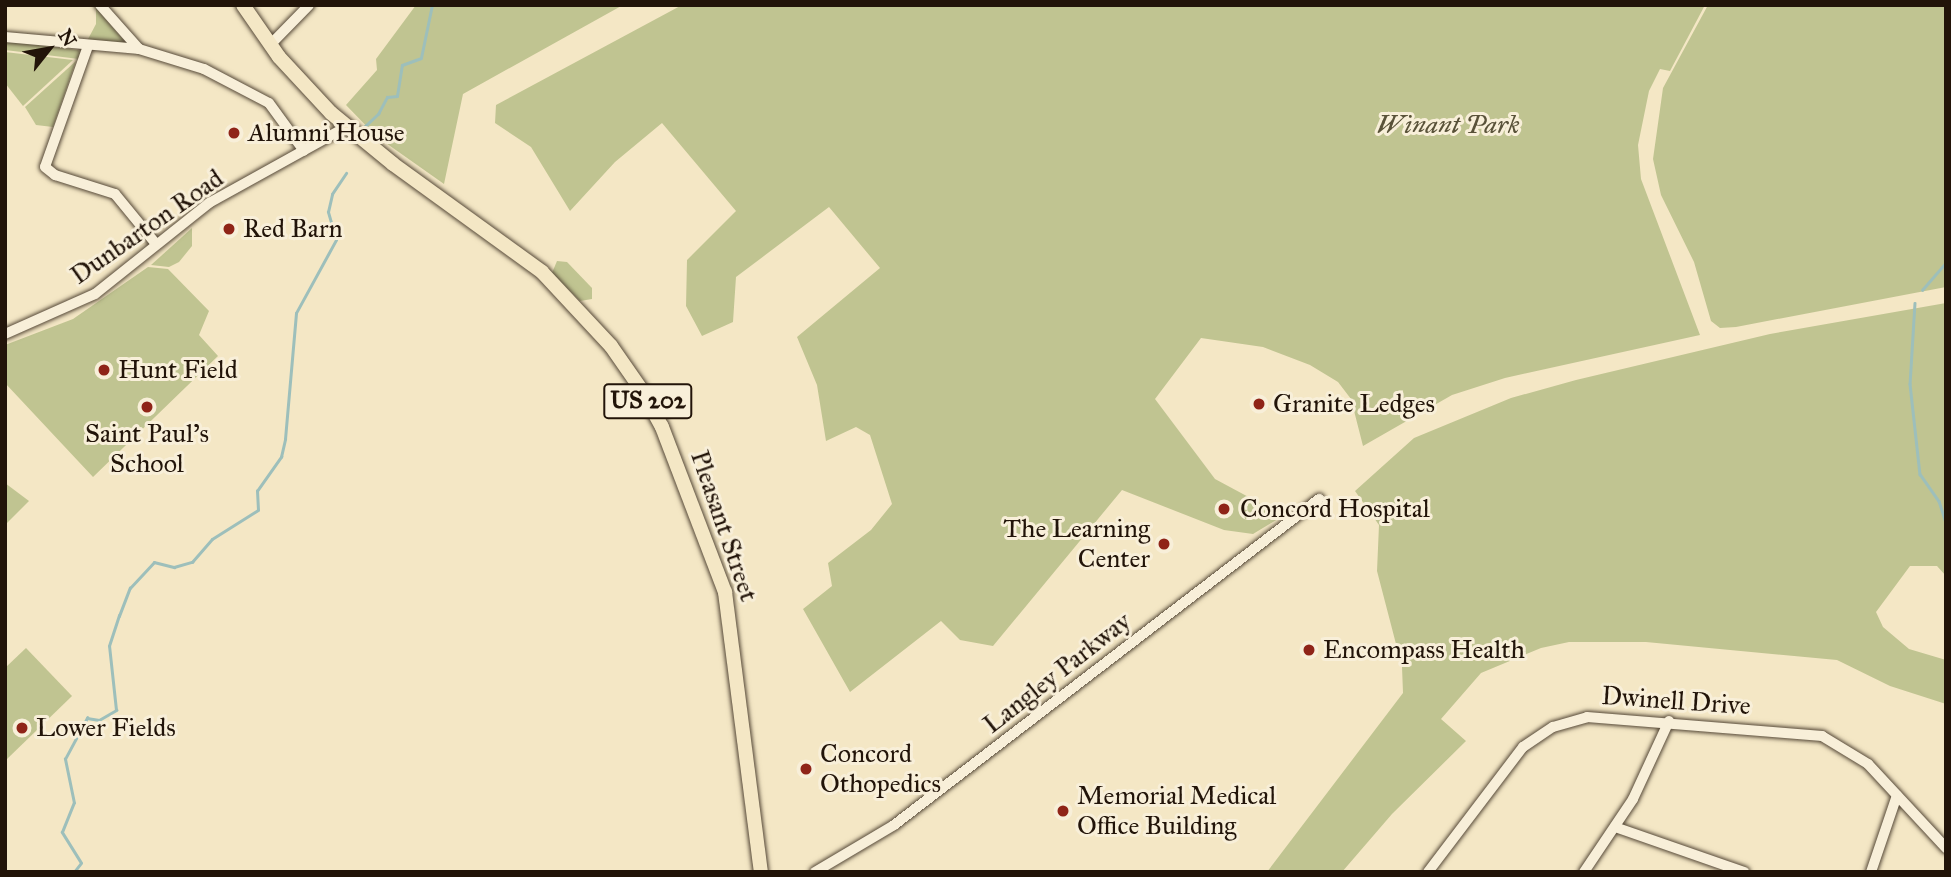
<!DOCTYPE html>
<style>
body{margin:0}
#map{position:relative;width:1951px;height:877px;overflow:hidden;background:#f4e7c5;font-family:"IM FELL Great Primer",serif}
div>[style]{position:absolute}
[style*='--x']{left:calc(var(--x)*1px);top:calc(var(--y)*1px);width:calc(var(--w)*1px);rotate:calc(var(--a)*1deg)}
.green>*{inset:0;background:#c0c491}
.stream>*{height:2.5px;margin:-1.25px;padding:0 1.25px;transform-origin:1.25px;border-radius:1.25px;background:#9dbfbb}
.roads{filter:drop-shadow(0 0 2px #564938) drop-shadow(0 0 2px #564938)}
.street>*{height:10px;margin:-5px;padding:0 5px;transform-origin:5px;border-radius:5px;background:#f8efd9}
.primary>*{height:14px;margin:-7px;padding:0 7px;transform-origin:7px;border-radius:7px;background:#f4e7c5}
.dots>*{width:19px;height:19px;translate:-50% -50%;box-sizing:border-box;border:4px solid #f8efd9;border-radius:50%}
span{translate:-50% -50%;white-space:nowrap;text-align:center;line-height:1.15;-webkit-text-stroke:6px #f8efd9;paint-order:stroke}
.shield-label span{padding:2px 5px;background:#f8efd9;border:2px solid;border-radius:5px;-webkit-text-stroke-width:0}
.shield-label{font-size:24px;color:#221409;font-weight:700}
.park-label{font-size:26px;color:#595239;font-style:italic}
.poi-label{font-size:26px;color:#221409}
.left{translate:0 -50%;text-align:left}
.right{translate:-100% -50%;text-align:right}
.street-label{font-size:26px;color:#221409}
.frame{position:absolute;inset:0;border:7px solid #221409;pointer-events:none}
.north{position:absolute;left:14px;top:14px;width:70px;height:70px;-webkit-text-stroke:5px #f8efd9;paint-order:stroke;rotate:59deg;font-size:19px;font-weight:700;line-height:28px;text-align:center;color:#221409}
.north::after{content:'';display:block;margin:auto;width:24px;height:32px;background:#221409;clip-path:polygon(50% 0,100% 100%,50% 72%,0 100%)}
</style>
<div id="map">
<div class="green">
<div style="clip-path:polygon(416px 5px,623px 5px,463px 94px,444px 184px,376px 136px,346px 105px,377px 70px,376px 59px)"></div>
<div style="clip-path:polygon(682px 5px,1705px 5px,1670px 71px,1660px 69px,1649px 91px,1638px 145px,1641px 179px,1700px 335px,1505px 378px,1452px 395px,1363px 446px,1351px 399px,1338px 382px,1310px 365px,1263px 347px,1201px 338px,1155px 399px,1215px 479px,1269px 508px,1278px 519px,1253px 534px,1224px 530px,1122px 490px,993px 646px,960px 640px,941px 621px,850px 692px,803px 609px,832px 586px,828px 563px,871px 530px,892px 504px,870px 435px,856px 427px,826px 441px,817px 385px,797px 337px,880px 268px,829px 207px,736px 277px,733px 322px,702px 336px,686px 306px,687px 260px,736px 211px,662px 123px,615px 162px,570px 211px,531px 147px,495px 123px,496px 105px)"></div>
<div style="clip-path:polygon(1708px 5px,1946px 5px,1946px 287px,1736px 327px,1720px 328px,1711px 321px,1694px 262px,1661px 195px,1653px 159px,1663px 88px)"></div>
<div style="clip-path:polygon(96px 8px,126px 43px,123px 46px,87px 41px,96px 24px)"></div>
<div style="clip-path:polygon(5px 41px,78px 50px,80px 52px,79px 59px,5px 50px)"></div>
<div style="clip-path:polygon(5px 52px,73px 60px,23px 106px,5px 83px)"></div>
<div style="clip-path:polygon(76px 61px,53px 127px,36px 125px,25px 107px)"></div>
<div style="clip-path:polygon(192px 228px,192px 246px,179px 262px,169px 267px,151px 265px)"></div>
<div style="clip-path:polygon(557px 261px,567px 262px,592px 288px,592px 299px,580px 301px,552px 273px)"></div>
<div style="clip-path:polygon(148px 267px,168px 269px,209px 311px,199px 335px,218px 356px,93px 477px,5px 383px,5px 345px,73px 319px)"></div>
<div style="clip-path:polygon(1946px 303px,1946px 576px,1937px 566px,1910px 566px,1876px 612px,1883px 627px,1909px 649px,1946px 660px,1946px 704px,1890px 686px,1837px 660px,1646px 642px,1569px 642px,1541px 648px,1481px 673px,1441px 719px,1466px 741px,1392px 814px,1342px 872px,1267px 872px,1403px 693px,1402px 667px,1377px 571px,1379px 525px,1355px 491px,1414px 438px,1511px 398px,1576px 380px,1770px 334px)"></div>
<div style="clip-path:polygon(5px 483px,29px 501px,5px 525px)"></div>
<div style="clip-path:polygon(26px 648px,72px 696px,5px 761px,5px 668px)"></div>
</div>
<div class="stream">
<div style="--x:363;--y:128;--w:21;--a:-43"></div>
<div style="--x:378;--y:114;--w:19;--a:-62"></div>
<div style="--x:387;--y:97;--w:10;--a:-6"></div>
<div style="--x:397;--y:96;--w:31;--a:-81"></div>
<div style="--x:402;--y:65;--w:20;--a:-20"></div>
<div style="--x:421;--y:58;--w:54;--a:-78.3"></div>
<div style="--x:1922;--y:290;--w:37;--a:-49"></div>
<div style="--x:1915;--y:303;--w:81;--a:93.5"></div>
<div style="--x:1910;--y:384;--w:91;--a:83.7"></div>
<div style="--x:1920;--y:474;--w:33;--a:55"></div>
<div style="--x:1939;--y:501;--w:22;--a:72"></div>
<div style="--x:74;--y:872;--w:11;--a:-52"></div>
<div style="--x:81;--y:863;--w:36;--a:-122"></div>
<div style="--x:62;--y:832;--w:31;--a:-68"></div>
<div style="--x:74;--y:803;--w:45;--a:-101.6"></div>
<div style="--x:65;--y:759;--w:47;--a:-61.8"></div>
<div style="--x:87;--y:718;--w:12;--a:9"></div>
<div style="--x:99;--y:720;--w:20;--a:-30"></div>
<div style="--x:116;--y:710;--w:64;--a:-96.2"></div>
<div style="--x:109;--y:646;--w:32;--a:-72"></div>
<div style="--x:119;--y:616;--w:30;--a:-69"></div>
<div style="--x:130;--y:588;--w:35;--a:-47"></div>
<div style="--x:154;--y:562;--w:21;--a:14"></div>
<div style="--x:174;--y:567;--w:19;--a:-16"></div>
<div style="--x:192;--y:562;--w:30;--a:-49"></div>
<div style="--x:212;--y:539;--w:54;--a:-32.2"></div>
<div style="--x:258;--y:510;--w:19;--a:-93"></div>
<div style="--x:257;--y:491;--w:42;--a:-54.8"></div>
<div style="--x:281;--y:457;--w:18;--a:-77"></div>
<div style="--x:285;--y:439;--w:126;--a:-85"></div>
<div style="--x:296;--y:313;--w:83;--a:-61.3"></div>
<div style="--x:336;--y:240;--w:29;--a:-106"></div>
<div style="--x:328;--y:212;--w:18;--a:-77"></div>
<div style="--x:332;--y:194;--w:25;--a:-56"></div>
</div>
<div class="roads">
<div class="street">
<div style="--x:100;--y:5;--w:59;--a:48.4"></div>
<div style="--x:139;--y:49;--w:68;--a:17.1"></div>
<div style="--x:204;--y:69;--w:73;--a:27.6"></div>
<div style="--x:269;--y:103;--w:59;--a:53.9"></div>
<div style="--x:5;--y:37;--w:135;--a:5.1"></div>
<div style="--x:270;--y:45;--w:56;--a:-45.7"></div>
<div style="--x:88;--y:46;--w:128;--a:109.6"></div>
<div style="--x:45;--y:167;--w:13;--a:39"></div>
<div style="--x:55;--y:175;--w:63;--a:17.6"></div>
<div style="--x:115;--y:194;--w:65;--a:50.6"></div>
<div style="--x:5;--y:334;--w:98;--a:-24"></div>
<div style="--x:95;--y:294;--w:146;--a:-38.6"></div>
<div style="--x:209;--y:203;--w:157;--a:-29"></div>
<div style="--x:1615;--y:827;--w:137;--a:19.2"></div>
<div style="--x:815;--y:872;--w:92;--a:-30.7"></div>
<div style="--x:894;--y:825;--w:536;--a:-37.49"></div>
<div style="--x:1428;--y:872;--w:157;--a:-52.8"></div>
<div style="--x:1523;--y:747;--w:36;--a:-34"></div>
<div style="--x:1553;--y:727;--w:35;--a:-16"></div>
<div style="--x:1587;--y:717;--w:236;--a:4.6"></div>
<div style="--x:1822;--y:736;--w:54;--a:31.3"></div>
<div style="--x:1868;--y:764;--w:115;--a:47.1"></div>
<div style="--x:1584;--y:872;--w:88;--a:-56.1"></div>
<div style="--x:1633;--y:799;--w:86;--a:-65.2"></div>
<div style="--x:1871;--y:872;--w:81;--a:-71.3"></div>
</div>
<div class="primary">
<div style="--x:243;--y:5;--w:63;--a:55.3"></div>
<div style="--x:279;--y:57;--w:76;--a:47.1"></div>
<div style="--x:331;--y:113;--w:80;--a:39.4"></div>
<div style="--x:393;--y:164;--w:184;--a:35.9"></div>
<div style="--x:542;--y:272;--w:101;--a:47"></div>
<div style="--x:611;--y:346;--w:52;--a:55.1"></div>
<div style="--x:641;--y:389;--w:43;--a:61.1"></div>
<div style="--x:662;--y:427;--w:177;--a:69.1"></div>
<div style="--x:725;--y:592;--w:282;--a:82.7"></div>
</div>
</div>
<div class="dots">
<div style="left:234px;top:133px;background:#8f2418"></div>
<div style="left:229px;top:229px;background:#8f2418"></div>
<div style="left:104px;top:370px;background:#8f2418"></div>
<div style="left:1259px;top:404px;background:#8f2418"></div>
<div style="left:147px;top:407px;background:#8f2418"></div>
<div style="left:1224px;top:509px;background:#8f2418"></div>
<div style="left:1164px;top:544px;background:#8f2418"></div>
<div style="left:1309px;top:650px;background:#8f2418"></div>
<div style="left:22px;top:728px;background:#8f2418"></div>
<div style="left:806px;top:769px;background:#8f2418"></div>
<div style="left:1063px;top:811px;background:#8f2418"></div>
</div>
<div class="shield-label">
<span style="left:648px;top:401px">US 202</span>
</div>
<div class="park-label">
<span style="left:1448px;top:125px">Winant Park</span>
</div>
<div class="poi-label">
<span class="left" style="left:248px;top:133px">Alumni House</span>
<span class="left" style="left:243px;top:229px">Red Barn</span>
<span class="left" style="left:118px;top:370px">Hunt Field</span>
<span class="left" style="left:1273px;top:404px">Granite Ledges</span>
<span style="left:147px;top:449px">Saint Paul's<br>School</span>
<span class="left" style="left:1240px;top:509px">Concord Hospital</span>
<span class="right" style="left:1150px;top:544px">The Learning<br>Center</span>
<span class="left" style="left:1323px;top:650px">Encompass Health</span>
<span class="left" style="left:36px;top:728px">Lower Fields</span>
<span class="left" style="left:820px;top:769px">Concord<br>Othopedics</span>
<span class="left" style="left:1077px;top:811px">Memorial Medical<br>Office Building</span>
</div>
<div class="street-label">
<span style="left:147px;top:227px;rotate:-35deg">Dunbarton Road</span>
<span style="left:724px;top:526px;rotate:71deg">Pleasant Street</span>
<span style="left:1057px;top:673px;rotate:-38deg">Langley Parkway</span>
<span style="left:1676px;top:701px;rotate:4deg">Dwinell Drive</span>
</div>
<div class="frame"></div>
<div class="north">N</div>
</div>
